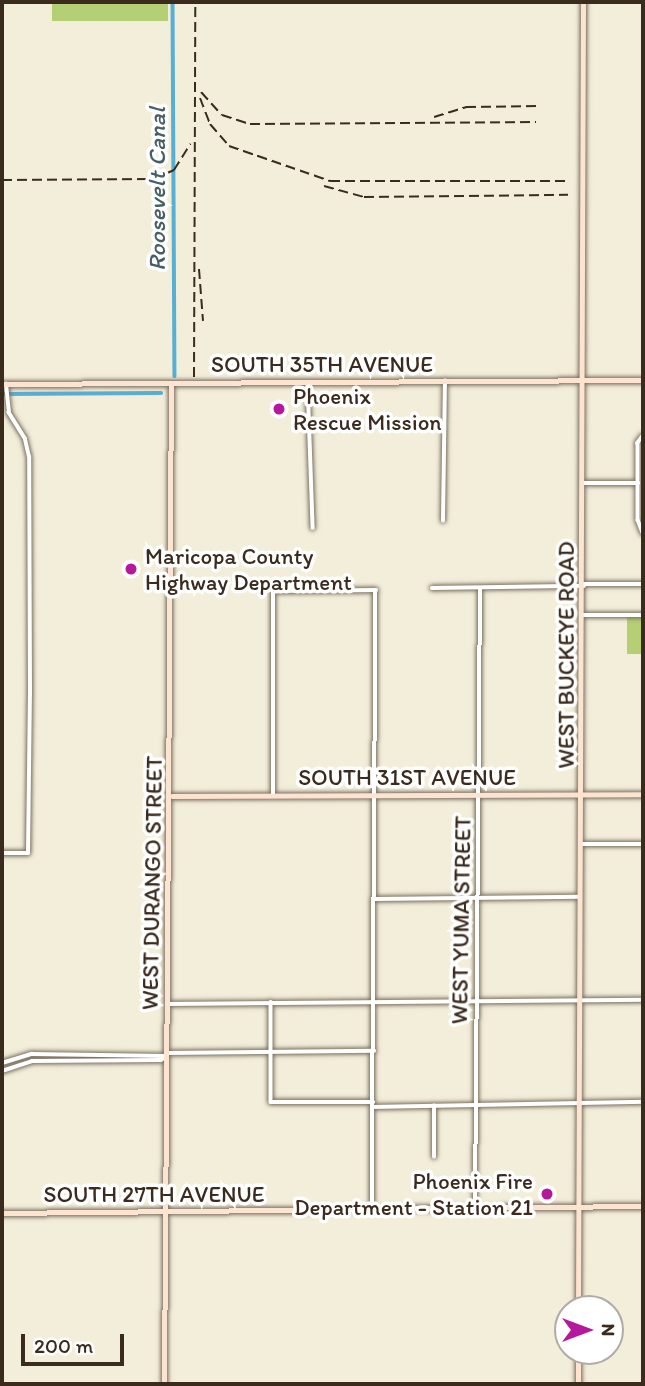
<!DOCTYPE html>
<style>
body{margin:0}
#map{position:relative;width:645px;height:1386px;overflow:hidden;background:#f3eeda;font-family:Itim,sans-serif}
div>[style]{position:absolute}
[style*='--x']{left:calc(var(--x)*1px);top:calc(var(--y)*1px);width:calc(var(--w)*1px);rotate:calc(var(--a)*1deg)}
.green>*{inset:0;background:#b5cf75;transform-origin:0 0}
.canal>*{height:3.5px;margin:-1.75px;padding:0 1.75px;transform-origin:1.75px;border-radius:1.75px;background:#57afd4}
.roads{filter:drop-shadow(0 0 2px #7b6f60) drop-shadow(0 0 2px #7b6f60)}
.street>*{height:3.5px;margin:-1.75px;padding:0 1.75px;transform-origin:1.75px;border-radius:1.75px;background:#fff}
.secondary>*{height:5px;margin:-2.5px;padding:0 2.5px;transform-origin:2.5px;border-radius:2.5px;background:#fde4d0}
.rail>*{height:2px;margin-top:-1px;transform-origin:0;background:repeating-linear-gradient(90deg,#3b2a1e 0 10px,transparent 0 15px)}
.dots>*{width:19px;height:19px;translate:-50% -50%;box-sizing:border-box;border:4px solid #fff;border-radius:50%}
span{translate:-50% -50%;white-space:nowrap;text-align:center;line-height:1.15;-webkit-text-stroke:7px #fff;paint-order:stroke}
.street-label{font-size:23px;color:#3b2a1e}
.poi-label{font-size:23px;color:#3b2a1e}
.left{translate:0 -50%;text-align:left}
.right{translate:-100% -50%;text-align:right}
.water-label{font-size:24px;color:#465f67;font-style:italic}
.frame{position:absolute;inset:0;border:4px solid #3b2a1e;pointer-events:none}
.north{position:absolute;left:554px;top:1295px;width:70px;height:70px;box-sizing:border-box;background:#fff;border:2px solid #b1aaa5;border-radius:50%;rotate:90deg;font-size:19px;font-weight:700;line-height:28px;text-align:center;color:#3b2a1e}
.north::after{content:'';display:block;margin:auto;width:24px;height:32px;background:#b5179e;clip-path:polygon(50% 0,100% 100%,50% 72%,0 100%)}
.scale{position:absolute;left:21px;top:1334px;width:103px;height:32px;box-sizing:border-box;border:4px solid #3b2a1e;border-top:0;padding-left:9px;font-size:21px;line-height:24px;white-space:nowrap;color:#3b2a1e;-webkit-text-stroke:5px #fff;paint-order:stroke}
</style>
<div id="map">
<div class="green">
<div style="left:52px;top:2px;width:116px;height:19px"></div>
<div style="left:627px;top:617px;width:16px;height:37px"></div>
</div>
<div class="canal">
<div style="--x:173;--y:2;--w:374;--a:89.7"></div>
<div style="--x:2;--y:394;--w:159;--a:-0.4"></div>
</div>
<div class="roads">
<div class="street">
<div style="--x:308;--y:382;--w:146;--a:88"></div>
<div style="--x:643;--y:436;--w:9;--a:126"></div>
<div style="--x:638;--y:443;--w:77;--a:90"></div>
<div style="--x:638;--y:520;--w:14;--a:69"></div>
<div style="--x:584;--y:483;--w:54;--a:0"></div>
<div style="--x:443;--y:521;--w:140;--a:-89.2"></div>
<div style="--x:584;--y:584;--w:59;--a:0"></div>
<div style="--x:432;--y:588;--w:152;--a:-0.8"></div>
<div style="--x:583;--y:615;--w:60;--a:0"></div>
<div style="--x:273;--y:796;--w:205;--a:-90"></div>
<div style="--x:273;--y:591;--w:103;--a:-0.6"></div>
<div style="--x:376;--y:590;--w:618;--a:90.37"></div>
<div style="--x:583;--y:844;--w:60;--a:0"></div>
<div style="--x:2;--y:853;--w:26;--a:0"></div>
<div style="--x:28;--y:853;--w:158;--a:-89.3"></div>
<div style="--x:30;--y:695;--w:238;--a:-90.2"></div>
<div style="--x:29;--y:457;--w:18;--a:-103"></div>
<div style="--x:25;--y:439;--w:31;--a:-122"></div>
<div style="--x:9;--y:413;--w:29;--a:-96"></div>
<div style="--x:375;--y:899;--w:205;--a:-0.6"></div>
<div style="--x:271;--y:1002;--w:100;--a:90"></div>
<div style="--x:271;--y:1102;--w:102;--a:0"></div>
<div style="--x:168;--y:1004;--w:475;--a:-0.5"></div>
<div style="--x:167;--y:1053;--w:207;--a:-0.6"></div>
<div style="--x:2;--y:1063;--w:31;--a:-17"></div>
<div style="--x:32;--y:1054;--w:134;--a:0.9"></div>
<div style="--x:2;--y:1071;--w:32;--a:-18"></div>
<div style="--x:32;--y:1061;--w:129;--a:-0.4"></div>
<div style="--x:161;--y:1060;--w:7;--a:-34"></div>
<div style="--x:373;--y:1107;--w:270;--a:-1.1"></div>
<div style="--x:434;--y:1157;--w:51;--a:-90"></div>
<div style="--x:475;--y:1208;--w:620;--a:-89.54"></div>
</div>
<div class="secondary">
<div style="--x:2;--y:384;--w:641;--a:-0.36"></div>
<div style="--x:172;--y:796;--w:471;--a:-0.2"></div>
<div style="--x:2;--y:1213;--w:641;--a:-0.63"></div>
<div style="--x:578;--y:1309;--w:1307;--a:-89.78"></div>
<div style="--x:164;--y:1384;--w:1001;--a:-89.6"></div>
<div style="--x:578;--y:1384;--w:33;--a:-90"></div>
</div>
</div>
<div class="rail">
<div style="--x:201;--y:92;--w:31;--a:48"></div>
<div style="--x:222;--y:115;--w:29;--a:18"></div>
<div style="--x:250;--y:124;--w:286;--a:-0.4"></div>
<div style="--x:200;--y:98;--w:28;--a:69"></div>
<div style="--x:210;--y:124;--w:29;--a:49"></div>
<div style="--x:229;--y:146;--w:107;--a:19.1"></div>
<div style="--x:330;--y:181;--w:236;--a:0"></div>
<div style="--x:434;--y:117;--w:34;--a:-17"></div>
<div style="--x:466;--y:107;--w:71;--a:-0.8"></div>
<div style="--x:2;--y:180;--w:151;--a:-0.4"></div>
<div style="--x:153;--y:179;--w:23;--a:-23"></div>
<div style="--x:174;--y:170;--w:31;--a:-58"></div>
<div style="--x:324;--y:186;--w:41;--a:15.4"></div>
<div style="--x:364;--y:197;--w:204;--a:-0.6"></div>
<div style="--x:199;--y:269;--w:52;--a:85.6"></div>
<div style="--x:194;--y:377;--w:375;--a:-89.8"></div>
</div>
<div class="dots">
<div style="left:279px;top:409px;background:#b5179e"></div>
<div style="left:131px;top:569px;background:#b5179e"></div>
<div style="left:547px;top:1194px;background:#b5179e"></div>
</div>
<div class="street-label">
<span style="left:322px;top:364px">SOUTH 35TH AVENUE</span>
<span style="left:566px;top:655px;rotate:-90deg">WEST BUCKEYE ROAD</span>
<span style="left:407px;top:777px">SOUTH 31ST AVENUE</span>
<span style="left:152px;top:883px;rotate:-89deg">WEST DURANGO STREET</span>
<span style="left:461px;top:920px;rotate:-89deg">WEST YUMA STREET</span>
<span style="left:154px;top:1194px">SOUTH 27TH AVENUE</span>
</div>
<div class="poi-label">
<span class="left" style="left:293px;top:409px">Phoenix<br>Rescue Mission</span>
<span class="left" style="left:145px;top:569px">Maricopa County<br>Highway Department</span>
<span class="right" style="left:533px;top:1194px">Phoenix Fire<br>Department - Station 21</span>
</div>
<div class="water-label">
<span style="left:157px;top:189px;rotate:-90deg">Roosevelt Canal</span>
</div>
<div class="frame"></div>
<div class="north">N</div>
<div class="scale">200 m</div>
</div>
